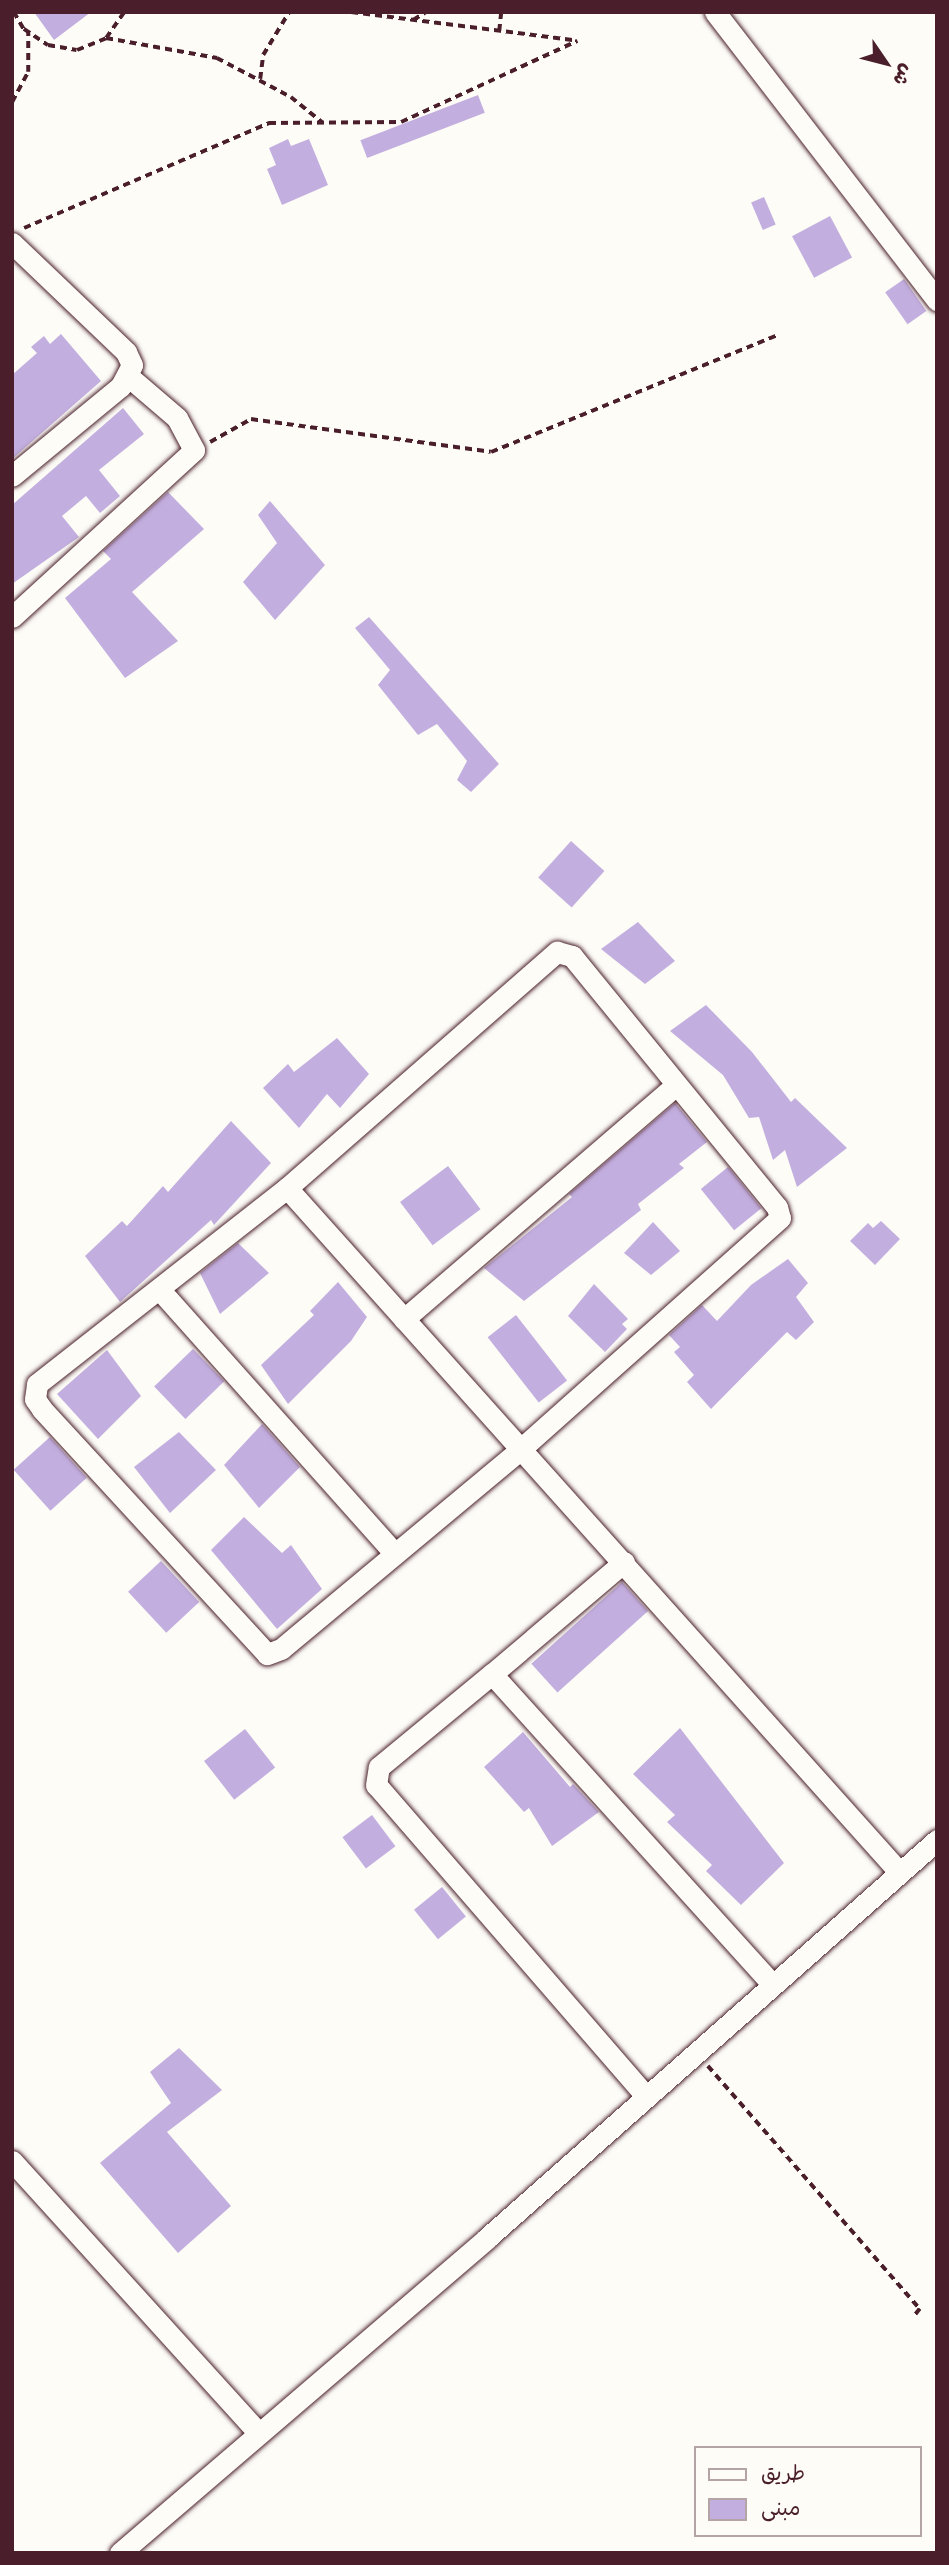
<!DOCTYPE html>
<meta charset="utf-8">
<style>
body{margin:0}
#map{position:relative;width:949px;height:2565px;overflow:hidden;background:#fdfcf7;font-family:"Shantell Sans","Playpen Sans Arabic",sans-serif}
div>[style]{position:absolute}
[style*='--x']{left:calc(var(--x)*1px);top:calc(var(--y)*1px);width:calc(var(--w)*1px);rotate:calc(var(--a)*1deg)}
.building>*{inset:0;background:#c3afdf;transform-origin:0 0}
.path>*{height:3.5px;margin-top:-1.75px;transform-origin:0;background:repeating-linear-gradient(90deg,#4a1f2b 0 7px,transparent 0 12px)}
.roads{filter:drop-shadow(0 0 2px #4a1f2b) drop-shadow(0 0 2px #4a1f2b)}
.minor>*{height:21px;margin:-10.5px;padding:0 10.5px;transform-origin:10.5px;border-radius:10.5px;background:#fdfcf7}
span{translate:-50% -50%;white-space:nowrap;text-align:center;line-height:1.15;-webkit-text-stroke:7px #fdfcf7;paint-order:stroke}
.frame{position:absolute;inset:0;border:14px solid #4a1f2b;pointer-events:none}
.legend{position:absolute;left:694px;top:2446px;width:228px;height:91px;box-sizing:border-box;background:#fdfcf7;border:2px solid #b5a4a5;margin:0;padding:9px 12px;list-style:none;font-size:21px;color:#4a1f2b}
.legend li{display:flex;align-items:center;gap:14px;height:35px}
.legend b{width:35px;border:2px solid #b5a4a5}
.north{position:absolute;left:851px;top:28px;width:70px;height:70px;-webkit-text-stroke:5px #fdfcf7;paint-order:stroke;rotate:125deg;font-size:19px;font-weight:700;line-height:28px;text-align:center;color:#4a1f2b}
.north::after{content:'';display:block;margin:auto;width:24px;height:32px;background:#4a1f2b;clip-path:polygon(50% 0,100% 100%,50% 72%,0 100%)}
</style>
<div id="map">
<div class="building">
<div style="clip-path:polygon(34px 12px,91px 12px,54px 40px)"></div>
<div style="left:478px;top:95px;width:19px;height:126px;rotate:69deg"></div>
<div style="clip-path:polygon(288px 139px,291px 146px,309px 139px,328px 185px,282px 205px,267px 169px,276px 165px,269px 148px)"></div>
<div style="left:764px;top:197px;width:30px;height:14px;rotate:67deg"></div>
<div style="left:830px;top:216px;width:47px;height:43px;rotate:62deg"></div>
<div style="left:904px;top:279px;width:39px;height:23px;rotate:55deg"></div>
<div style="clip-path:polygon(61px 334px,101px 381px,12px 459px,12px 375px,37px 353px,31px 347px,44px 336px,50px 344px)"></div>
<div style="clip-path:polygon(123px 408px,144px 434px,99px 470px,120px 496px,100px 513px,86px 496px,62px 516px,79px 537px,12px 584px,12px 505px)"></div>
<div style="clip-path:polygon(168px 492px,204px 529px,132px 592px,178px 641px,125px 678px,65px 598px,111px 559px,103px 551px)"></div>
<div style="clip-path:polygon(270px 501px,325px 565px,275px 620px,243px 582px,277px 543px,258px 515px)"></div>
<div style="clip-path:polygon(369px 617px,499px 764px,471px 792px,457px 780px,467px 761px,437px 724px,418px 735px,378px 685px,390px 670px,355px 628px)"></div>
<div style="left:571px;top:841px;width:45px;height:49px;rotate:42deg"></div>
<div style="clip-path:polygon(638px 922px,675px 961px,645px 984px,601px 949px)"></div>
<div style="clip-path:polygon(706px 1005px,752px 1052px,791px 1102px,795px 1098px,847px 1148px,797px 1187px,785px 1150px,773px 1160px,759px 1117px,749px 1118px,723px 1075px,670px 1031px)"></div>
<div style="clip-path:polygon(337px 1038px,369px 1074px,340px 1108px,327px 1094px,299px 1128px,263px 1088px,288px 1064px,294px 1072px)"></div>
<div style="clip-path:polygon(675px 1103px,707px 1142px,679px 1164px,684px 1168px,638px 1204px,641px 1210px,524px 1301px,484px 1268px,572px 1197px,569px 1194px)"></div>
<div style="clip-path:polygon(231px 1121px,271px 1163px,214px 1225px,211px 1220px,120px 1302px,85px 1256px,122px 1221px,127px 1226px,163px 1186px,168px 1192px)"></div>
<div style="left:448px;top:1166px;width:54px;height:60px;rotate:53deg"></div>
<div style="left:728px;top:1167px;width:53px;height:35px;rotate:51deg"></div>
<div style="clip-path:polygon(881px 1221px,900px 1239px,875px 1265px,850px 1241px,868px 1223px,873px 1228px)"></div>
<div style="clip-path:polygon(653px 1222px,680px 1251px,651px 1275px,624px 1253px)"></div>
<div style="clip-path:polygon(238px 1243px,269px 1273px,220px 1314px,200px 1273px)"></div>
<div style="clip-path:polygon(788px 1259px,808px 1283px,796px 1297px,814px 1322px,796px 1340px,787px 1332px,711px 1409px,687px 1382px,694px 1375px,674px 1352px,680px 1347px,669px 1335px,702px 1305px,717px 1321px,751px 1285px)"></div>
<div style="clip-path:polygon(338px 1282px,367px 1317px,351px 1341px,288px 1404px,261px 1365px,314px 1315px,310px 1311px)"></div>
<div style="clip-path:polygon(594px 1284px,628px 1319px,622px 1324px,627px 1329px,605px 1352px,568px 1316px)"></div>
<div style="left:516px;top:1315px;width:83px;height:36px;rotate:52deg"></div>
<div style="left:193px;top:1349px;width:45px;height:54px;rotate:46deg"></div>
<div style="clip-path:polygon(107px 1350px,141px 1396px,98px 1439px,57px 1394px)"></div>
<div style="clip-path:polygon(262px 1424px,300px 1467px,259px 1508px,224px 1465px)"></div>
<div style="clip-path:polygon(179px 1432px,216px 1470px,170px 1513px,134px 1467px)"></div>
<div style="left:50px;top:1437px;width:55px;height:49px;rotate:48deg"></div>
<div style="clip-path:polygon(244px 1517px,282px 1553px,291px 1545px,322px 1589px,277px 1629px,211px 1550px)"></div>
<div style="left:161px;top:1561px;width:56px;height:45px;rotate:47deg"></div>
<div style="left:622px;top:1582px;width:39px;height:122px;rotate:48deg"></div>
<div style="clip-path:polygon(680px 1728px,784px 1863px,741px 1905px,706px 1871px,712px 1865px,667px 1822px,675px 1815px,633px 1774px)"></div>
<div style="left:245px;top:1729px;width:49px;height:52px;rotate:52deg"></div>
<div style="clip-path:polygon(523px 1732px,570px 1787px,573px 1784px,599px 1812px,552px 1846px,529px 1808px,524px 1812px,484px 1767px)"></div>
<div style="left:372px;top:1815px;width:39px;height:37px;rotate:53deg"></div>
<div style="left:442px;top:1887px;width:38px;height:36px;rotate:51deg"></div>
<div style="clip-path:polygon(179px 2048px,222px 2090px,167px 2132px,231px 2206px,178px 2253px,100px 2163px,171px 2103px,150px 2072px)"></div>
</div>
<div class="path">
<div style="--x:14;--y:12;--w:20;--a:60"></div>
<div style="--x:24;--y:29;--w:29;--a:34"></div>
<div style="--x:48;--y:45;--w:29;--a:10"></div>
<div style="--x:77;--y:50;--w:31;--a:-22"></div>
<div style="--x:106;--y:38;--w:32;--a:-55"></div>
<div style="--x:351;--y:12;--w:225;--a:7.2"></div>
<div style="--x:413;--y:20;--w:15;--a:-32"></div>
<div style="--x:499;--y:31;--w:19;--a:-84"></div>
<div style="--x:106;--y:38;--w:113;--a:10.2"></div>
<div style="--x:217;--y:58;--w:84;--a:27.8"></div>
<div style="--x:291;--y:97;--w:40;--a:39"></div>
<div style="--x:260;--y:79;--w:24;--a:-83"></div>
<div style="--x:263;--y:55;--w:50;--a:-58.8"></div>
<div style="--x:12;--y:102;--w:34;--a:-62"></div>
<div style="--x:28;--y:72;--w:41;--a:-90"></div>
<div style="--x:24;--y:228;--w:267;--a:-23.2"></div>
<div style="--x:269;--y:123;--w:132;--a:-0.4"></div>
<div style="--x:401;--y:122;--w:194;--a:-24.7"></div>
<div style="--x:210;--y:442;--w:47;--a:-29.3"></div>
<div style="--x:251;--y:419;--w:242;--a:7.8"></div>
<div style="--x:491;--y:452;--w:309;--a:-22.2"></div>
<div style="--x:708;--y:2066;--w:322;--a:48.9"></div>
<div style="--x:920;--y:2309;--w:11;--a:128"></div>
</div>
<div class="roads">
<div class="minor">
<div style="--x:715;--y:12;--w:364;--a:52.4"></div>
<div style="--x:12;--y:243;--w:158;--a:43.7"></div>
<div style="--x:126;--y:352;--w:14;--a:65"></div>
<div style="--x:132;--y:365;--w:24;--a:118"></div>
<div style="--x:121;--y:386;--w:141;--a:140.5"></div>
<div style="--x:12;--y:617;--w:247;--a:-42.5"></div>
<div style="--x:194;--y:450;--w:36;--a:-118"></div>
<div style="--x:177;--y:418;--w:63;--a:-139.5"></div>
<div style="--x:557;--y:952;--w:16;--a:15"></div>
<div style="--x:572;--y:956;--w:324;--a:50.8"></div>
<div style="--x:777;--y:1207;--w:11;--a:75"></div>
<div style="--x:780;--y:1218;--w:347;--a:138.3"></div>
<div style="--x:521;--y:1449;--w:312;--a:140.2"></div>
<div style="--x:281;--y:1649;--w:15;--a:160"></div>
<div style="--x:267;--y:1654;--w:333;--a:-132.6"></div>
<div style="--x:42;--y:1409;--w:12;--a:-125"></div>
<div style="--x:35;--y:1399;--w:15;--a:-82"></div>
<div style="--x:37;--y:1384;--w:318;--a:-38.1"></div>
<div style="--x:287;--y:1188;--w:359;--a:-41.2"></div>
<div style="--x:287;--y:1188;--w:919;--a:48.17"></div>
<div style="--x:160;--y:1290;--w:353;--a:48.3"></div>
<div style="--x:404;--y:1319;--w:359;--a:-40.7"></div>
<div style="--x:492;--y:1674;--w:173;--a:-40.3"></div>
<div style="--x:645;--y:2095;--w:410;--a:-130.9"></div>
<div style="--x:376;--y:1785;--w:18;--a:-81"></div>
<div style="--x:379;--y:1767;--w:146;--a:-39.5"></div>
<div style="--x:492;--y:1674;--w:418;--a:47.9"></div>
<div style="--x:12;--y:2161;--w:367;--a:47.8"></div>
<div style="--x:120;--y:2553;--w:484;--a:-40.6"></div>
<div style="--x:487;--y:2238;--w:601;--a:-41.49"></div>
</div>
</div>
<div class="frame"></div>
<ul class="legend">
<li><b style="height:9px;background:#fdfcf7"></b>طريق</li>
<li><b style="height:19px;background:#c3afdf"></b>مبنى</li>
</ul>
<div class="north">ش</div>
</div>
